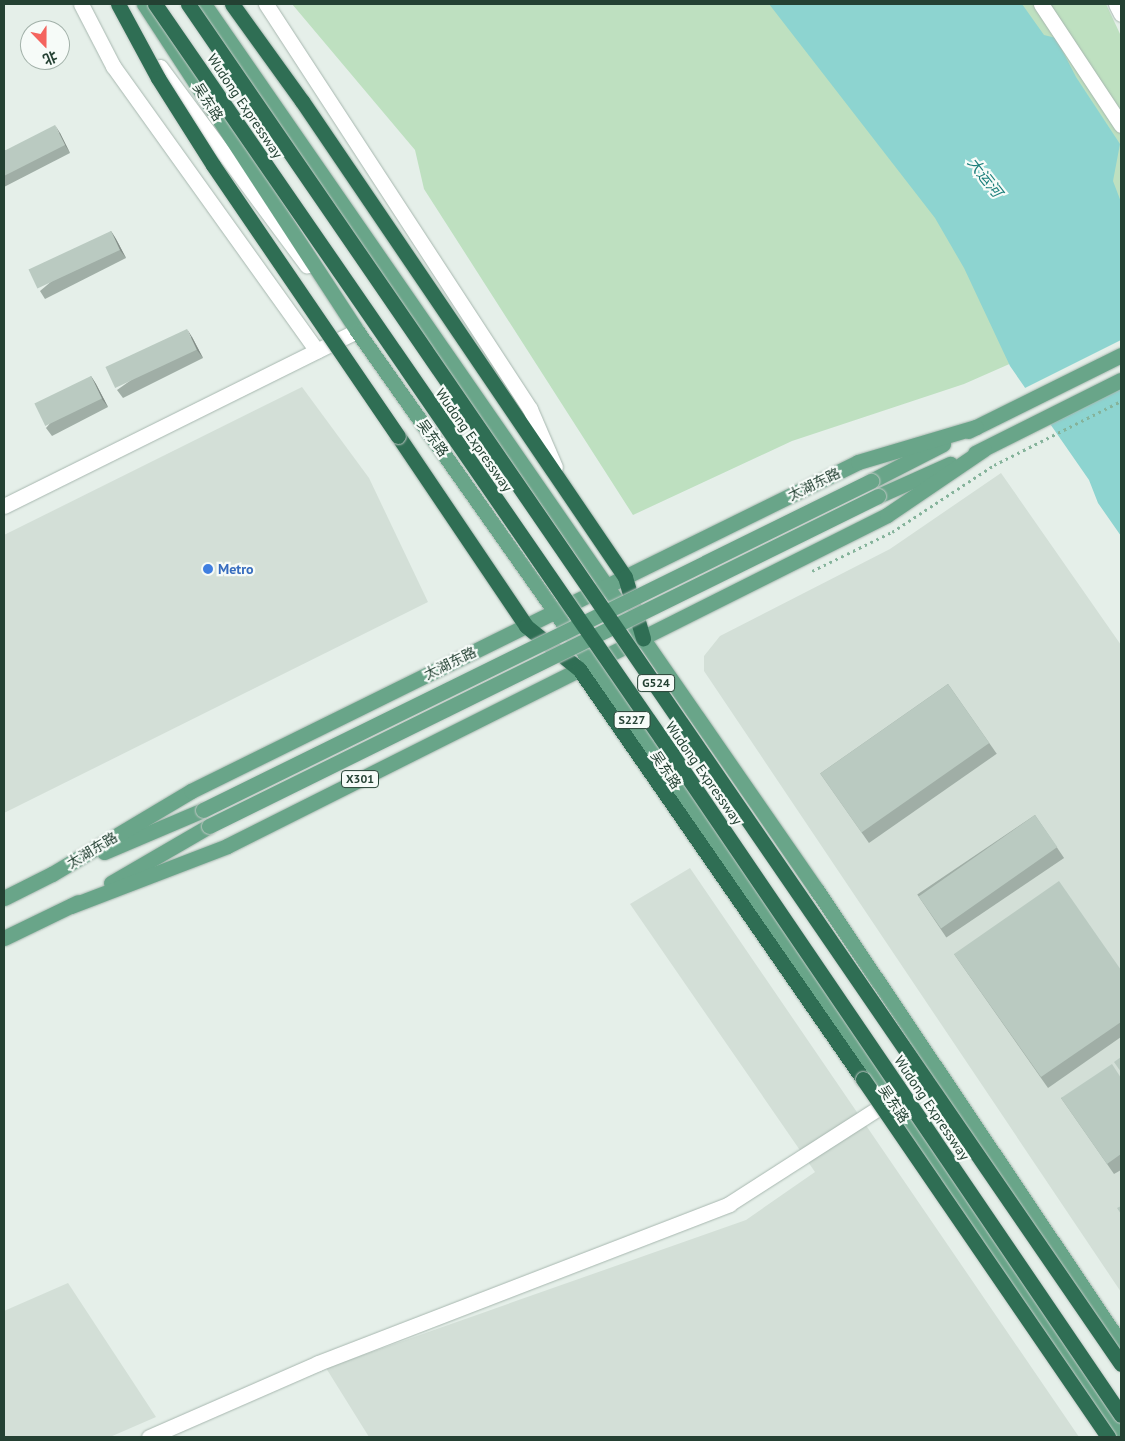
<!DOCTYPE html>
<meta charset="utf-8">
<style>
body{margin:0}
#map{position:relative;width:1125px;height:1441px;overflow:hidden;background:#e5efe9;font-family:"PT Sans","Noto Sans SC",sans-serif}
div>[style]{position:absolute}
[style*='--x']{left:calc(var(--x)*1px);top:calc(var(--y)*1px);width:calc(var(--w)*1px);rotate:calc(var(--a)*1deg)}
.built>*{inset:0;background:#d3dfd7}
.green>*{inset:0;background:#bee0c0}
.water>*{inset:0;background:#8dd4d0}
.pier>*{inset:0;background:#e5efe9}
.path>*{height:2.5px;margin-top:-1.25px;transform-origin:0;background:repeating-linear-gradient(90deg,#85b39b 0 2.5px,transparent 0 6.5px)}
.roads{filter:drop-shadow(0 0 1px #a7b7af) drop-shadow(0 0 1px #a7b7af)}
.street>*{height:15px;margin:-7.5px;padding:0 7.5px;transform-origin:7.5px;border-radius:7.5px;background:#fff}
.secondary>*{height:15px;margin:-7.5px;padding:0 7.5px;transform-origin:7.5px;border-radius:7.5px;background:#fff}
.primary>*{height:15px;margin:-7.5px;padding:0 7.5px;transform-origin:7.5px;border-radius:7.5px;background:#69a589}
.highway>*{height:15px;margin:-7.5px;padding:0 7.5px;transform-origin:7.5px;border-radius:7.5px;background:#2f6e54}
.bridges{filter:drop-shadow(0 0 1px #c2cac6) drop-shadow(0 0 1px #c2cac6)}
.primary-bridge>*{height:15px;margin:-7.5px;padding:0 7.5px;transform-origin:7.5px;border-radius:7.5px;background:#69a589}
.highway-bridge>*{height:15px;margin:-7.5px;padding:0 7.5px;transform-origin:7.5px;border-radius:7.5px;background:#2f6e54}
.wall>*{inset:0;background:#a0aea6;transform-origin:0 0}
.shaded-wall>*{inset:0;background:#828d87}
.building>*{inset:0;background:#bacac1;transform-origin:0 0}
.dots>*{width:14px;height:14px;translate:-50% -50%;box-sizing:border-box;border:2px solid #f6fbf8;border-radius:50%}
span{translate:-50% -50%;white-space:nowrap;text-align:center;line-height:1.15;-webkit-text-stroke:4.5px #f6fbf8;paint-order:stroke}
.shield-label span{padding:1px 4px;background:#f6fbf8;border:1px solid;border-radius:4px;-webkit-text-stroke-width:0}
.shield-label{font-size:12px;color:#244133;font-weight:700}
.street-label{font-size:14px;color:#244133}
.shop-label{font-size:14px;color:#366cbe;font-weight:700}
.left{translate:0 -50%;text-align:left}
.water-label{font-size:15px;color:#1c7f7b;font-style:italic}
.frame{position:absolute;inset:0;border:5px solid #244133;pointer-events:none}
.north{position:absolute;left:20px;top:20px;width:50px;height:50px;box-sizing:border-box;background:#f6fbf8;border:1px solid #a2b1a9;border-radius:50%;rotate:158deg;font-size:14px;font-weight:700;line-height:20px;text-align:center;color:#244133}
.north::after{content:'';display:block;margin:auto;width:18px;height:22px;background:#f4645e;clip-path:polygon(50% 0,100% 100%,50% 72%,0 100%)}
</style>
<div id="map">
<div class="built">
<div style="clip-path:polygon(302px 387px,369px 478px,428px 602px,4px 813px,4px 535px)"></div>
<div style="clip-path:polygon(1001px 473px,1121px 645px,1121px 1292px,704px 671px,704px 656px,720px 636px,890px 549px)"></div>
<div style="clip-path:polygon(690px 868px,1077px 1434px,1079px 1437px,369px 1437px,326px 1368px,746px 1220px,815px 1172px,630px 904px)"></div>
<div style="clip-path:polygon(68px 1283px,156px 1417px,110px 1437px,4px 1437px,4px 1311px)"></div>
</div>
<div class="green">
<div style="clip-path:polygon(292px 4px,1106px 4px,1121px 36px,1121px 315px,964px 384px,792px 441px,633px 515px,424px 189px,415px 150px)"></div>
</div>
<div class="water">
<div style="clip-path:polygon(769px 4px,1022px 4px,1044px 35px,1056px 38px,1076px 77px,1120px 144px,1113px 181px,1121px 202px,1121px 536px,1098px 503px,1089px 480px,1010px 366px,964px 268px,935px 218px)"></div>
</div>
<div class="pier">
<div style="clip-path:polygon(1121px 340px,1121px 389px,1048px 425px,1023px 389px)"></div>
</div>
<div class="path">
<div style="--x:812;--y:571;--w:89;--a:-26"></div>
<div style="--x:892;--y:532;--w:122;--a:-33.3"></div>
<div style="--x:994;--y:465;--w:142;--a:-26.7"></div>
</div>
<div class="roads">
<div class="street">
<div style="--x:81;--y:4;--w:70;--a:62.7"></div>
<div style="--x:113;--y:66;--w:350;--a:54.4"></div>
<div style="--x:266;--y:4;--w:483;--a:56.9"></div>
<div style="--x:530;--y:409;--w:63;--a:66.7"></div>
<div style="--x:1041;--y:4;--w:145;--a:56.5"></div>
<div style="--x:1116;--y:4;--w:11;--a:63"></div>
<div style="--x:160;--y:67;--w:247;--a:53.5"></div>
</div>
<div class="secondary">
<div style="--x:4;--y:506;--w:394;--a:-26.4"></div>
<div style="--x:149;--y:1437;--w:184;--a:-23.6"></div>
<div style="--x:318;--y:1363;--w:441;--a:-21.1"></div>
<div style="--x:729;--y:1204;--w:246;--a:-32.7"></div>
</div>
<div class="primary">
<div style="--x:144;--y:4;--w:390;--a:56.9"></div>
<div style="--x:357;--y:331;--w:527;--a:54.8"></div>
<div style="--x:661;--y:762;--w:816;--a:55.78"></div>
<div style="--x:204;--y:4;--w:1076;--a:55.34"></div>
<div style="--x:816;--y:889;--w:548;--a:56.16"></div>
<div style="--x:968;--y:431;--w:171;--a:-26.4"></div>
<div style="--x:975;--y:453;--w:163;--a:-26.6"></div>
<div style="--x:871;--y:481;--w:81;--a:-27.2"></div>
<div style="--x:878;--y:496;--w:79;--a:-24"></div>
<div style="--x:104;--y:852;--w:108;--a:-23"></div>
<div style="--x:111;--y:883;--w:113;--a:-30.2"></div>
<div style="--x:4;--y:898;--w:54;--a:-26.6"></div>
<div style="--x:52;--y:874;--w:162;--a:-30.8"></div>
<div style="--x:191;--y:791;--w:744;--a:-26.25"></div>
<div style="--x:858;--y:462;--w:123;--a:-16.5"></div>
<div style="--x:71;--y:906;--w:167;--a:-21"></div>
<div style="--x:227;--y:846;--w:738;--a:-26.63"></div>
<div style="--x:887;--y:515;--w:117;--a:-34.2"></div>
<div style="--x:4;--y:938;--w:82;--a:-25.9"></div>
</div>
<div class="highway">
<div style="--x:232;--y:4;--w:120;--a:54.2"></div>
<div style="--x:302;--y:101;--w:575;--a:55.84"></div>
<div style="--x:625;--y:577;--w:64;--a:73.6"></div>
<div style="--x:398;--y:436;--w:229;--a:56"></div>
<div style="--x:526;--y:626;--w:68;--a:39.1"></div>
<div style="--x:579;--y:669;--w:499;--a:55.3"></div>
</div>
</div>
<div class="bridges">
<div class="primary-bridge">
<div style="--x:203;--y:810;--w:745;--a:-26.22"></div>
<div style="--x:209;--y:826;--w:746;--a:-26.26"></div>
</div>
<div class="highway-bridge">
<div style="--x:118;--y:4;--w:84;--a:61.6"></div>
<div style="--x:158;--y:78;--w:103;--a:57.7"></div>
<div style="--x:213;--y:165;--w:328;--a:55.7"></div>
<div style="--x:155;--y:4;--w:911;--a:55.42"></div>
<div style="--x:672;--y:754;--w:799;--a:55.81"></div>
<div style="--x:188;--y:4;--w:1649;--a:55.55"></div>
<div style="--x:863;--y:1079;--w:434;--a:55.6"></div>
</div>
</div>
<div class="wall">
<div style="clip-path:polygon(60px 133px,70px 153px,4px 187px,4px 151px)"></div>
<div style="clip-path:polygon(111px 231px,116px 239px,126px 258px,45px 299px,40px 291px)"></div>
<div style="clip-path:polygon(192px 337px,203px 358px,123px 398px,117px 390px)"></div>
<div style="clip-path:polygon(91px 376px,96px 384px,108px 407px,52px 436px,46px 428px)"></div>
<div style="left:948px;top:684px;width:85px;height:156px;rotate:55deg"></div>
<div style="left:1035px;top:815px;width:52px;height:142px;rotate:56deg"></div>
<div style="clip-path:polygon(954px 954px,1121px 970px,1121px 1037px,1048px 1088px)"></div>
<div style="clip-path:polygon(1121px 1078px,1121px 1170px,1114px 1174px,1061px 1098px)"></div>
</div>
<div class="shaded-wall">
<div style="clip-path:polygon(55px 125px,60px 133px,70px 153px,65px 145px)"></div>
<div style="clip-path:polygon(111px 231px,116px 239px,126px 258px,120px 250px)"></div>
<div style="clip-path:polygon(187px 329px,192px 337px,203px 358px,197px 350px)"></div>
<div style="clip-path:polygon(91px 376px,96px 384px,108px 407px,102px 399px)"></div>
</div>
<div class="building">
<div style="clip-path:polygon(55px 125px,65px 145px,4px 176px,4px 151px)"></div>
<div style="left:111px;top:231px;width:21px;height:91px;rotate:65deg"></div>
<div style="left:187px;top:329px;width:23px;height:90px;rotate:65deg"></div>
<div style="left:91px;top:376px;width:25px;height:63px;rotate:64deg"></div>
<div style="left:948px;top:684px;width:72px;height:156px;rotate:55deg"></div>
<div style="left:1035px;top:815px;width:39px;height:142px;rotate:55deg"></div>
<div style="clip-path:polygon(1059px 881px,1121px 970px,1121px 1022px,1041px 1077px,954px 954px)"></div>
<div style="clip-path:polygon(1121px 1057px,1121px 1072px,1114px 1062px)"></div>
<div style="clip-path:polygon(1112px 1064px,1121px 1078px,1121px 1154px,1107px 1164px,1061px 1098px)"></div>
<div style="clip-path:polygon(1121px 1206px,1121px 1214px,1117px 1208px)"></div>
</div>
<div class="dots">
<div style="left:208px;top:569px;background:#3f7fe0"></div>
</div>
<div class="shield-label">
<span style="left:656px;top:683px">G524</span>
<span style="left:632px;top:720px">S227</span>
<span style="left:360px;top:779px">X301</span>
</div>
<div class="street-label">
<span style="left:208px;top:102px;rotate:57deg">吴东路</span>
<span style="left:245px;top:106px;rotate:56deg">Wudong Expressway</span>
<span style="left:433px;top:438px;rotate:54deg">吴东路</span>
<span style="left:474px;top:440px;rotate:55deg">Wudong Expressway</span>
<span style="left:814px;top:484px;rotate:-26deg">太湖东路</span>
<span style="left:450px;top:663px;rotate:-26deg">太湖东路</span>
<span style="left:666px;top:770px;rotate:56deg">吴东路</span>
<span style="left:704px;top:773px;rotate:55deg">Wudong Expressway</span>
<span style="left:92px;top:850px;rotate:-31deg">太湖东路</span>
<span style="left:894px;top:1104px;rotate:56deg">吴东路</span>
<span style="left:932px;top:1108px;rotate:56deg">Wudong Expressway</span>
</div>
<div class="shop-label">
<span class="left" style="left:218px;top:569px">Metro</span>
</div>
<div class="water-label">
<span style="left:985px;top:177px;rotate:52deg">大运河</span>
</div>
<div class="frame"></div>
<div class="north">北</div>
</div>
